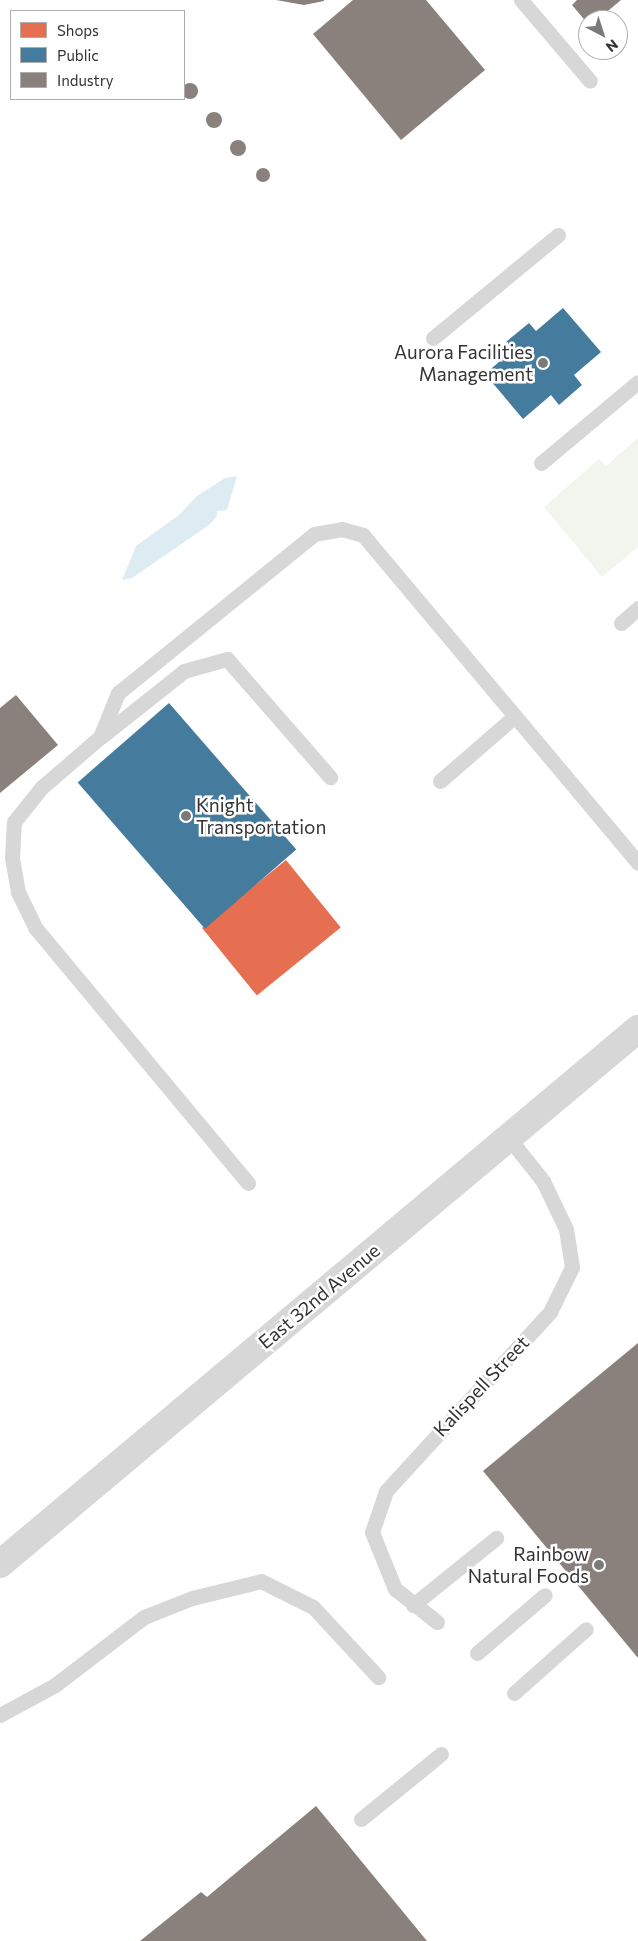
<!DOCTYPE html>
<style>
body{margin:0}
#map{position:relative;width:638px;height:1941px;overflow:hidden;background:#fff;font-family:Commissioner,sans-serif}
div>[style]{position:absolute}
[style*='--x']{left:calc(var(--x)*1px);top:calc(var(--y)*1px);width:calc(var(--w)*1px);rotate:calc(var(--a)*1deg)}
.green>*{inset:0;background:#f1f5ed}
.water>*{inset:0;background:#ddebf3}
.shops>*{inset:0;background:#e76f51;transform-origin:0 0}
.public>*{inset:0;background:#457b9d;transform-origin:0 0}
.industry>*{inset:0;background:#8a817c}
.round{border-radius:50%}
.service>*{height:15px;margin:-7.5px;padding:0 7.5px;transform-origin:7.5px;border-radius:7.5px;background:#d7d7d7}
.tertiary>*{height:28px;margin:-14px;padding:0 14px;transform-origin:14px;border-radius:14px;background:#d7d7d7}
.dots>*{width:14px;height:14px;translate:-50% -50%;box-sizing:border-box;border:2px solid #fff;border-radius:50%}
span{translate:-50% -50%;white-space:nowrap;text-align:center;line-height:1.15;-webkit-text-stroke:5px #fff;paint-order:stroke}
.poi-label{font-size:19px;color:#333}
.right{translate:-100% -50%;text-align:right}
.left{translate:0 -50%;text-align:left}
.street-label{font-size:19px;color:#333}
.legend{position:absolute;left:10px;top:10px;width:175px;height:90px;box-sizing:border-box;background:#fff;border:1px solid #adadad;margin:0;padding:6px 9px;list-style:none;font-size:15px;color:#333}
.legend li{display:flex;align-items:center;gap:10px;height:25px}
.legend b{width:25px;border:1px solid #adadad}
.north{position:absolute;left:578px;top:10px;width:50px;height:50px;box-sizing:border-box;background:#fff;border:1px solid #adadad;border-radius:50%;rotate:140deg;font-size:14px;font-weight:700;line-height:20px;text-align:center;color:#333}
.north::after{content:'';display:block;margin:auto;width:18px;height:22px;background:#7a7a7a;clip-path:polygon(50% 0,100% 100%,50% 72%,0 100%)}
</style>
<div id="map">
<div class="green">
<div style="clip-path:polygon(638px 438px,638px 547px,602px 577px,544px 507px,599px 459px,606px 466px)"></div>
</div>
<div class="water">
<div style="clip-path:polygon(237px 476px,227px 510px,217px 511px,217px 516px,209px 525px,132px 578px,122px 580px,136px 546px,179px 515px,197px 496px,225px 478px)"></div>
</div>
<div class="shops">
<div style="left:286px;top:860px;width:87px;height:108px;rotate:51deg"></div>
</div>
<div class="public">
<div style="clip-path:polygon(563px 308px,601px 352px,574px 375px,582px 385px,559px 405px,551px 395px,523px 419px,485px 374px,513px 350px,506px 342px,529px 323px,536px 331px)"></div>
<div style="left:169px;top:703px;width:194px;height:121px;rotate:49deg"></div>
</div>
<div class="industry">
<div style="clip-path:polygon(276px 0,324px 0,324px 1px,304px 5px)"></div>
<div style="clip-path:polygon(353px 0,426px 0,485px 70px,401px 140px,313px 34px)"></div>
<div style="clip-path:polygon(577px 0,621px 0,597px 20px,588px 20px,588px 24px,572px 5px)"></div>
<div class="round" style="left:182px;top:83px;width:16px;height:16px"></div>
<div class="round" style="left:206px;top:112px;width:16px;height:16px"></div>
<div class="round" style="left:230px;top:140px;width:16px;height:16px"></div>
<div class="round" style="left:256px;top:168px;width:14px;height:14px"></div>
<div style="clip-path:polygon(16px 695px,58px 745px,0 793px,0 708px)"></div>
<div style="clip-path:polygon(638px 1343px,638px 1658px,483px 1471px)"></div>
<div style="clip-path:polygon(316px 1806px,427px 1941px,140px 1941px,201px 1892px,207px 1897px)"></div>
</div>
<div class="service">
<div style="--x:521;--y:0;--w:106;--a:49.6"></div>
<div style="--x:433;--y:338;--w:162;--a:-39.5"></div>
<div style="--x:541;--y:463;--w:126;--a:-39.9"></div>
<div style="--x:621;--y:623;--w:23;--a:-41"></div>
<div style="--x:101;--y:737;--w:106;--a:-38.5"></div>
<div style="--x:184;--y:671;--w:45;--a:-15.6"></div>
<div style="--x:227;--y:659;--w:157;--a:48.9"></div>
<div style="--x:440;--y:781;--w:99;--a:-40.9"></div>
<div style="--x:248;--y:1183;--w:331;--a:-129.8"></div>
<div style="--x:36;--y:929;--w:41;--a:-115.9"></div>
<div style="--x:18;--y:892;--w:35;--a:-100"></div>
<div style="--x:12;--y:858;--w:36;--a:-87"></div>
<div style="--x:14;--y:822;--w:43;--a:-51.5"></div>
<div style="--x:41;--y:788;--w:78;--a:-40.8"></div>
<div style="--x:100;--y:737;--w:48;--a:-67.8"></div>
<div style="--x:118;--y:693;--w:252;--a:-39"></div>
<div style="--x:314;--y:534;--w:28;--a:-10"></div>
<div style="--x:342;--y:529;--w:22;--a:16"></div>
<div style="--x:363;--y:535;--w:428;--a:50"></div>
<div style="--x:413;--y:1605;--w:107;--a:-38.9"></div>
<div style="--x:437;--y:1622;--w:53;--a:-141.8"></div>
<div style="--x:395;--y:1589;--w:61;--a:-112"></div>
<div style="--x:372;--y:1532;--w:43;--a:-71.1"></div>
<div style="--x:386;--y:1491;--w:243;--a:-47.5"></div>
<div style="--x:550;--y:1312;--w:50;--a:-63.9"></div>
<div style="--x:572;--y:1267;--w:38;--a:-99"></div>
<div style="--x:566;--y:1229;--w:53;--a:-115.6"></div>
<div style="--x:543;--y:1181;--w:56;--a:-128.5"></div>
<div style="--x:477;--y:1653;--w:89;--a:-40.5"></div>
<div style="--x:514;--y:1693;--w:96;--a:-41.6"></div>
<div style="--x:0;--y:1715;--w:63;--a:-28.6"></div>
<div style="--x:55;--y:1685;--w:112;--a:-37.4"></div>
<div style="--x:144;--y:1617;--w:52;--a:-21.6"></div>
<div style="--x:192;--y:1598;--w:71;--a:-13.8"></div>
<div style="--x:261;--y:1581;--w:58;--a:26.6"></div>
<div style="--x:313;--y:1607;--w:96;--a:47.1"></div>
<div style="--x:361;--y:1819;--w:103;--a:-39.1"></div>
</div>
<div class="tertiary">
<div style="--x:0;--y:1564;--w:833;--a:-39.98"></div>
</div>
<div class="dots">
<div style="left:543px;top:363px;background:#7a7a7a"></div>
<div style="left:186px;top:816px;background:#7a7a7a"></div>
<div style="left:599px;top:1565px;background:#7a7a7a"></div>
</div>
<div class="poi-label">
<span class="right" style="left:533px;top:363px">Aurora Facilities<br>Management</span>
<span class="left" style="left:196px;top:816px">Knight<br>Transportation</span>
<span class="right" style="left:589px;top:1565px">Rainbow<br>Natural Foods</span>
</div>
<div class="street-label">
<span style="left:319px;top:1296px;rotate:-40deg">East 32nd Avenue</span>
<span style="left:481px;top:1386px;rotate:-47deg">Kalispell Street</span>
</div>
<ul class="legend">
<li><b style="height:14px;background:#e76f51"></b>Shops</li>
<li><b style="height:14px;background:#457b9d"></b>Public</li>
<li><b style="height:14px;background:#8a817c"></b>Industry</li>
</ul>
<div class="north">N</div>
</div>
